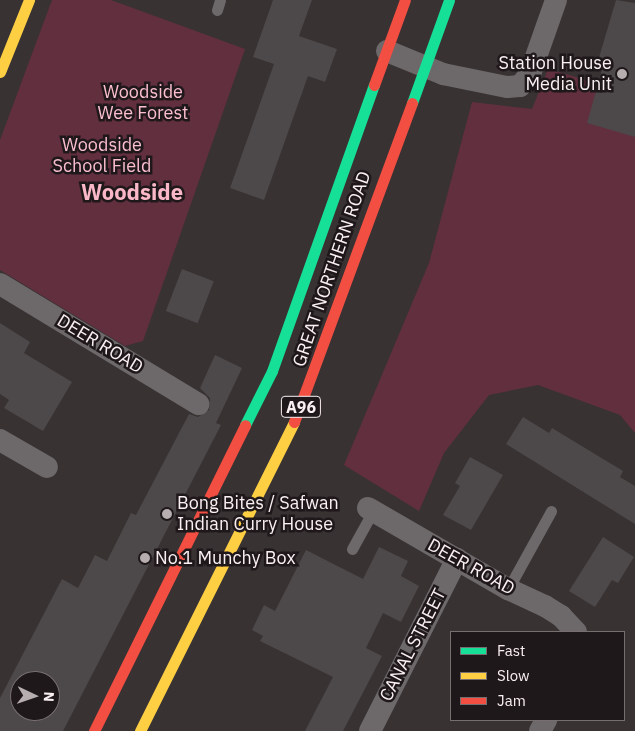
<!DOCTYPE html>
<style>
body{margin:0}
#map{position:relative;width:635px;height:731px;overflow:hidden;background:#383233;font-family:"IBM Plex Sans",sans-serif}
div>[style]{position:absolute}
[style*='--x']{left:calc(var(--x)*1px);top:calc(var(--y)*1px);width:calc(var(--w)*1px);rotate:calc(var(--a)*1deg)}
.green>*{inset:0;background:#622f3f}
.building>*{inset:0;background:#4d4849;transform-origin:0 0}
.lane>*{height:11px;margin:-5.5px;padding:0 5.5px;transform-origin:5.5px;border-radius:5.5px;background:#6d6869}
.street>*{height:22px;margin:-11px;padding:0 11px;transform-origin:11px;border-radius:11px;background:#6d6869}
.fast>*{height:11px;margin:-5.5px;padding:0 5.5px;transform-origin:5.5px;border-radius:5.5px;background:#16e098}
.slow>*{height:11px;margin:-5.5px;padding:0 5.5px;transform-origin:5.5px;border-radius:5.5px;background:#ffcf43}
.jam>*{height:11px;margin:-5.5px;padding:0 5.5px;transform-origin:5.5px;border-radius:5.5px;background:#f24e42}
.dots>*{width:14px;height:14px;translate:-50% -50%;box-sizing:border-box;border:2px solid #1f181a;border-radius:50%}
span{translate:-50% -50%;white-space:nowrap;text-align:center;line-height:1.15;-webkit-text-stroke:5px #1f181a;paint-order:stroke}
.shield-label span{padding:1px 4px;background:#1f181a;border:1px solid;border-radius:4px;-webkit-text-stroke-width:0}
.shield-label{font-size:16px;color:#faf0f2;font-weight:700}
.poi-label{font-size:18px;color:#faf0f2}
.right{translate:-100% -50%;text-align:right}
.left{translate:0 -50%;text-align:left}
.park-label{font-size:18px;color:#fabece}
.street-label{font-size:18px;color:#faf0f2}
.district-label{font-size:22px;color:#f9b7c8;font-weight:700}
.legend{position:absolute;left:450px;top:631px;width:175px;height:90px;box-sizing:border-box;background:#1f181a;border:1px solid #776e70;margin:0;padding:6px 9px;list-style:none;font-size:15px;color:#faf0f2}
.legend li{display:flex;align-items:center;gap:10px;height:25px}
.legend b{width:25px;border:1px solid #776e70}
.north{position:absolute;left:10px;top:671px;width:50px;height:50px;box-sizing:border-box;background:#1f181a;border:1px solid #776e70;border-radius:50%;rotate:93deg;font-size:14px;font-weight:700;line-height:20px;text-align:center;color:#faf0f2}
.north::after{content:'';display:block;margin:auto;width:18px;height:22px;background:#b6aeaf;clip-path:polygon(50% 0,100% 100%,50% 72%,0 100%)}
</style>
<div id="map">
<div class="green">
<div style="clip-path:polygon(52px 0,111px 0,245px 49px,143px 341px,125px 346px,0 270px,0 140px)"></div>
<div style="clip-path:polygon(548px 69px,635px 94px,635px 433px,620px 415px,538px 385px,489px 395px,444px 453px,419px 511px,344px 465px,429px 263px,472px 102px,532px 109px)"></div>
</div>
<div class="building">
<div style="clip-path:polygon(273px 0,312px 0,299px 36px,337px 49px,325px 82px,308px 76px,264px 200px,230px 188px,274px 64px,253px 57px)"></div>
<div style="clip-path:polygon(616px 0,635px 3px,635px 137px,587px 123px,604px 63px,598px 61px)"></div>
<div style="left:182px;top:269px;width:34px;height:45px;rotate:21deg"></div>
<div style="clip-path:polygon(0 323px,30px 342px,24px 353px,72px 382px,43px 431px,4px 408px,9px 400px,0 394px)"></div>
<div style="clip-path:polygon(evenodd,215px 355px,242px 368px,216px 423px,221px 425px,63px 731px,0 731px,0 698px,62px 579px,78px 588px,95px 555px,107px 561px,131px 513px,136px 515px,189px 414px,198px 417px,209px 410px,210px 398px,200px 388px,215px 355px,20px 681px,50px 681px,50px 711px,20px 711px,20px 681px)"></div>
<div style="clip-path:polygon(523px 417px,549px 433px,552px 428px,623px 471px,620px 477px,635px 486px,635px 524px,506px 444px)"></div>
<div style="clip-path:polygon(470px 457px,503px 475px,471px 530px,443px 515px,460px 486px,455px 483px)"></div>
<div style="clip-path:polygon(603px 537px,634px 557px,618px 583px,612px 580px,595px 607px,569px 591px)"></div>
<div style="clip-path:polygon(379px 547px,408px 561px,401px 576px,419px 586px,401px 622px,383px 613px,366px 648px,382px 656px,343px 731px,305px 731px,333px 677px,260px 641px,263px 636px,252px 630px,264px 605px,275px 611px,306px 550px,363px 579px)"></div>
</div>
<div class="lane">
<div style="--x:217;--y:10;--w:10;--a:-73"></div>
<div style="--x:352;--y:549;--w:43;--a:-61.1"></div>
<div style="--x:508;--y:589;--w:89;--a:-61.1"></div>
</div>
<div class="street">
<div style="--x:387;--y:51;--w:61;--a:22.3"></div>
<div style="--x:443;--y:74;--w:65;--a:11.5"></div>
<div style="--x:507;--y:87;--w:13;--a:-4"></div>
<div style="--x:520;--y:86;--w:16;--a:-50"></div>
<div style="--x:530;--y:74;--w:78;--a:-70.6"></div>
<div style="--x:0;--y:284;--w:232;--a:31.2"></div>
<div style="--x:0;--y:440;--w:54;--a:29.9"></div>
<div style="--x:368;--y:508;--w:162;--a:30.1"></div>
<div style="--x:508;--y:589;--w:41;--a:24.7"></div>
<div style="--x:545;--y:606;--w:19;--a:32"></div>
<div style="--x:561;--y:616;--w:22;--a:47"></div>
<div style="--x:370;--y:731;--w:193;--a:-63.2"></div>
<div style="--x:540;--y:731;--w:13;--a:-61"></div>
</div>
<div class="fast">
<div style="--x:412;--y:103;--w:109;--a:-70.2"></div>
<div style="--x:245;--y:425;--w:60;--a:-63.4"></div>
<div style="--x:272;--y:371;--w:304;--a:-70.4"></div>
</div>
<div class="slow">
<div style="--x:0;--y:72;--w:78;--a:-68.1"></div>
<div style="--x:140;--y:731;--w:345;--a:-63.5"></div>
</div>
<div class="jam">
<div style="--x:374;--y:85;--w:90;--a:-70"></div>
<div style="--x:294;--y:422;--w:340;--a:-69.7"></div>
<div style="--x:94;--y:731;--w:341;--a:-63.7"></div>
</div>
<div class="dots">
<div style="left:622px;top:74px;background:#b6aeaf"></div>
<div style="left:167px;top:514px;background:#b6aeaf"></div>
<div style="left:145px;top:558px;background:#b6aeaf"></div>
</div>
<div class="shield-label">
<span style="left:301px;top:407px">A96</span>
</div>
<div class="poi-label">
<span class="right" style="left:612px;top:74px">Station House<br>Media Unit</span>
<span class="left" style="left:177px;top:514px">Bong Bites / Safwan<br>Indian Curry House</span>
<span class="left" style="left:155px;top:558px">No.1 Munchy Box</span>
</div>
<div class="park-label">
<span style="left:143px;top:103px">Woodside<br>Wee Forest</span>
<span style="left:102px;top:156px">Woodside<br>School Field</span>
</div>
<div class="street-label">
<span style="left:332px;top:269px;rotate:-71deg">GREAT NORTHERN ROAD</span>
<span style="left:100px;top:344px;rotate:31deg">DEER ROAD</span>
<span style="left:471px;top:567px;rotate:29deg">DEER ROAD</span>
<span style="left:413px;top:645px;rotate:-63deg">CANAL STREET</span>
</div>
<div class="district-label">
<span style="left:132px;top:192px">Woodside</span>
</div>
<ul class="legend">
<li><b style="height:6px;background:#16e098"></b>Fast</li>
<li><b style="height:6px;background:#ffcf43"></b>Slow</li>
<li><b style="height:6px;background:#f24e42"></b>Jam</li>
</ul>
<div class="north">N</div>
</div>
